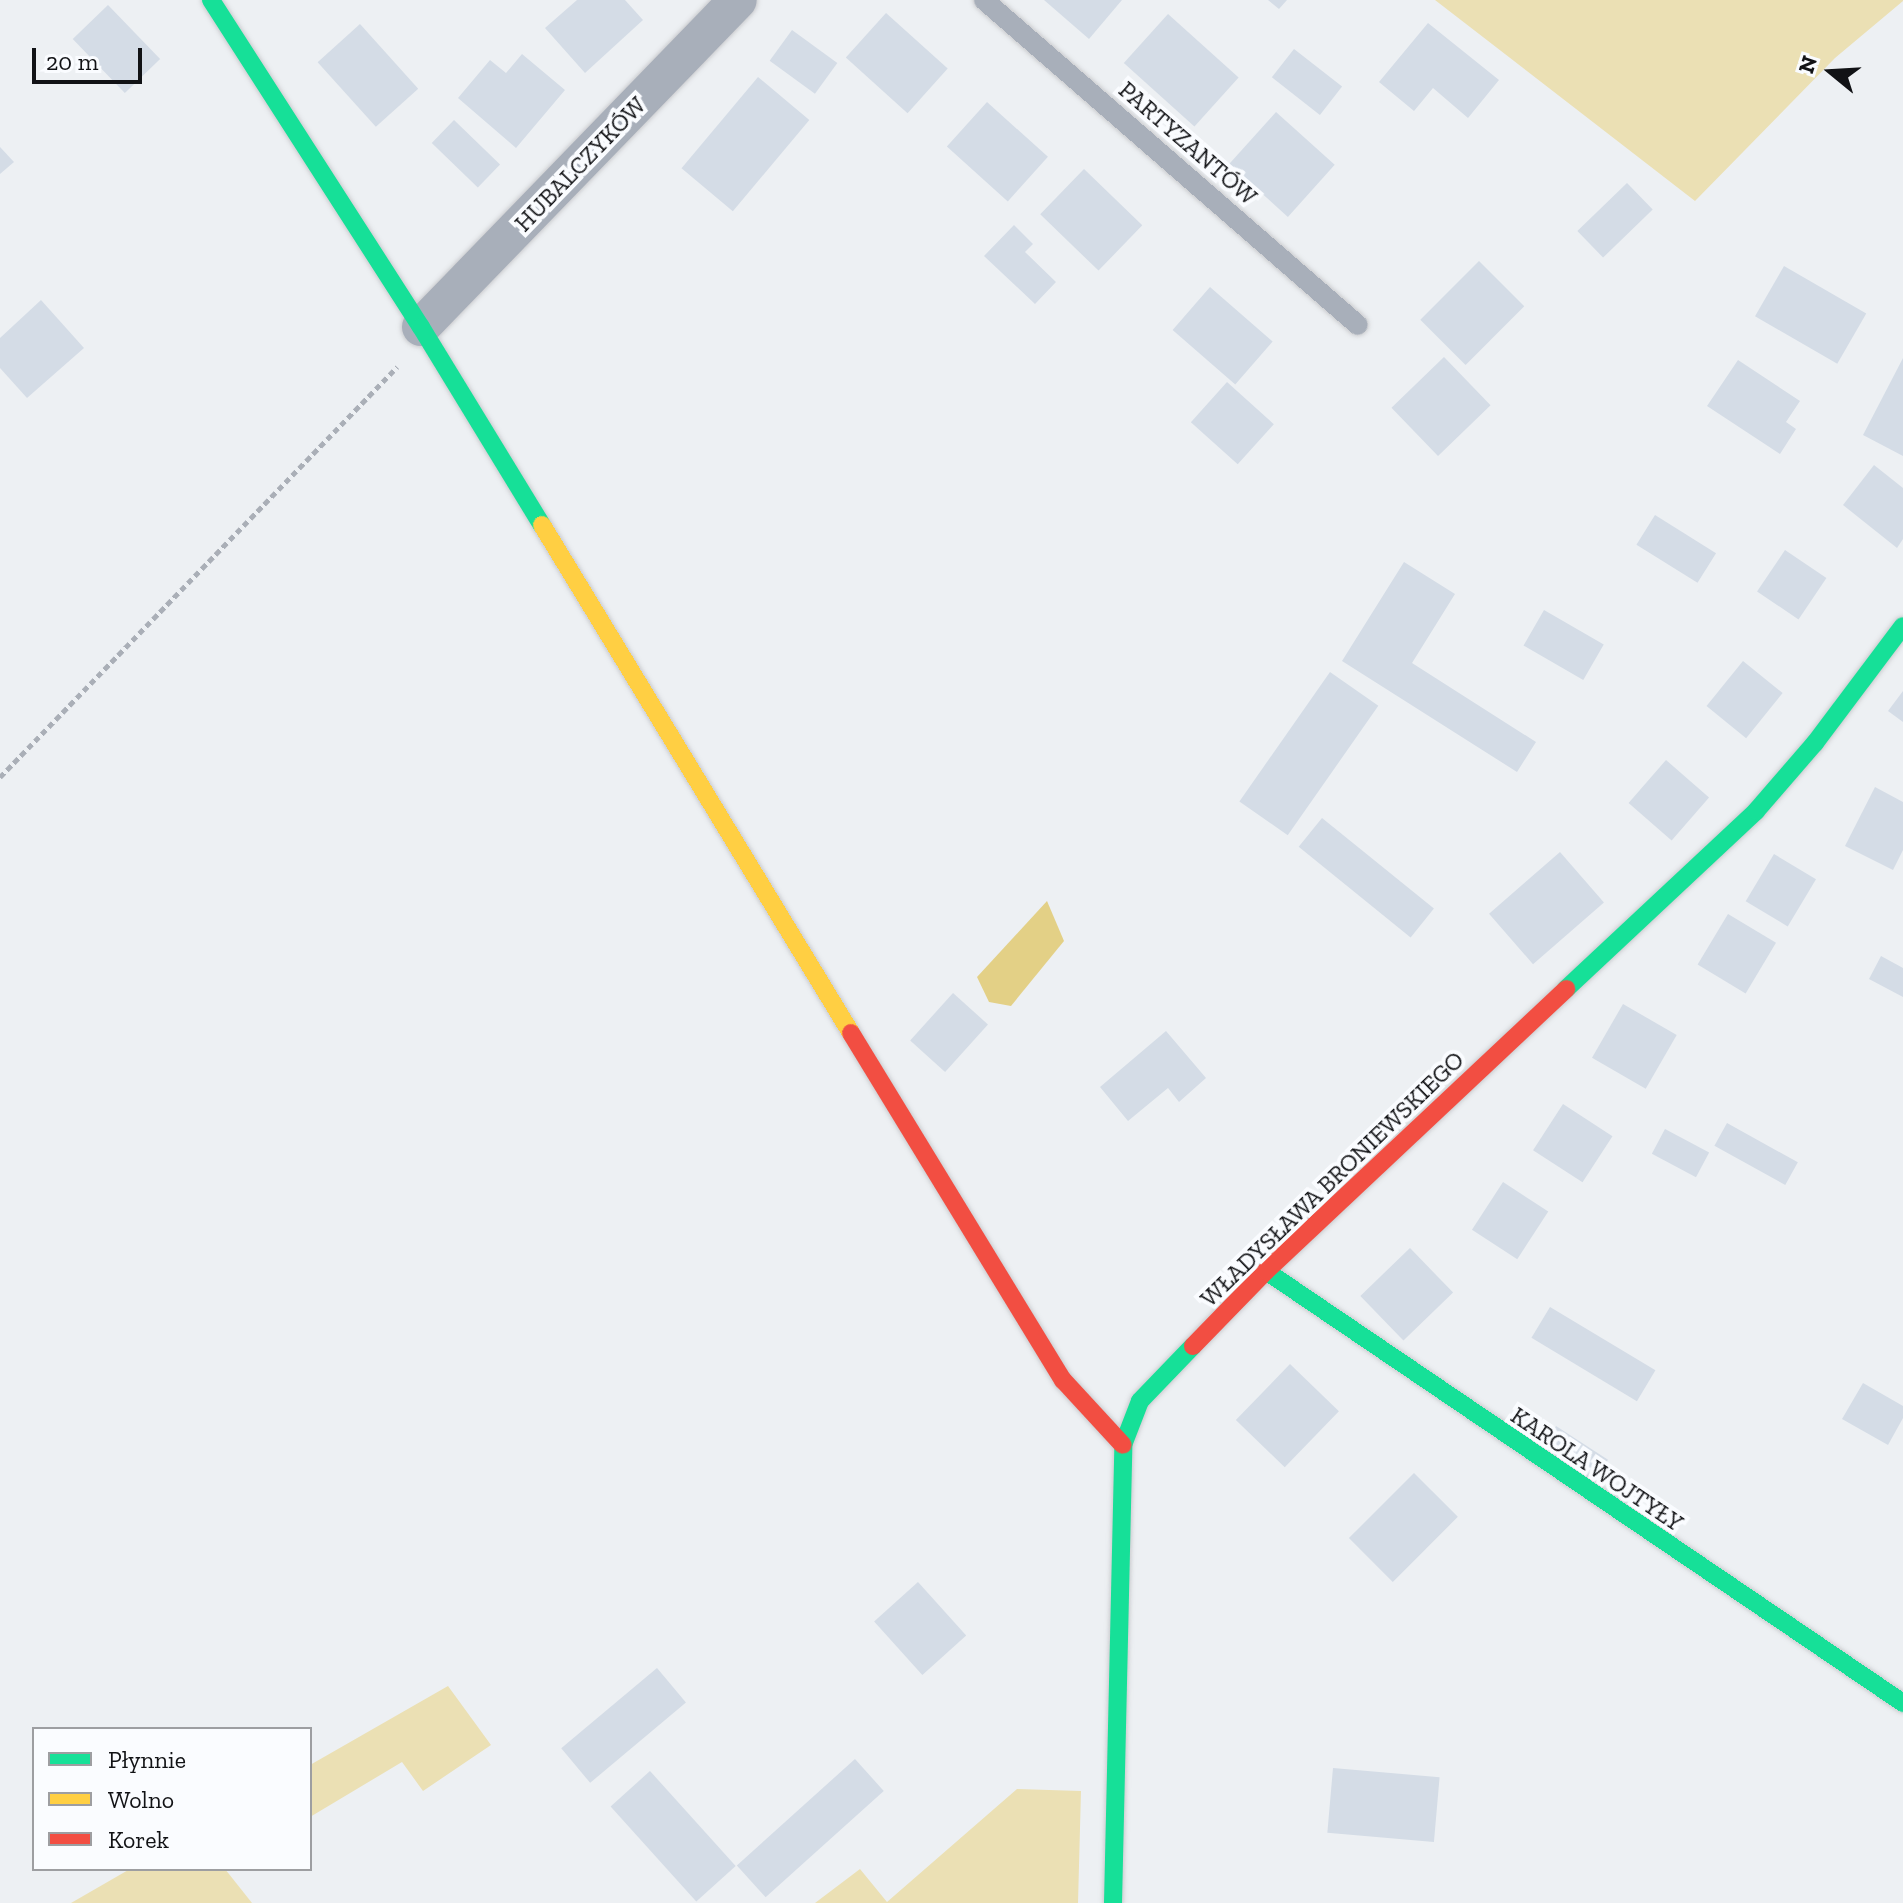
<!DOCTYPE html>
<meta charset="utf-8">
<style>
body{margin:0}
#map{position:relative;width:1903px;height:1903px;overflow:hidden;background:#edf0f3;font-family:"Zilla Slab",serif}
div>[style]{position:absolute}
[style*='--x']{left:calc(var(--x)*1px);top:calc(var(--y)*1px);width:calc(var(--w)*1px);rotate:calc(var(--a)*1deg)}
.green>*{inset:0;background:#ebe0b4}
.water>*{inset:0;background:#e3d086}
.building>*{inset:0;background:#d4dce6;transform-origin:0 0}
.path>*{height:5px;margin-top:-2.5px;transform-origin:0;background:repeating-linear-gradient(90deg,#aaafb7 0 6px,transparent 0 10px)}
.roads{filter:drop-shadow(0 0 2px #cbcccf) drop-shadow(0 0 2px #cbcccf)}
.lane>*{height:20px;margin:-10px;padding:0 10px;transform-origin:10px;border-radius:10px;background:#a8afba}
.street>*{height:38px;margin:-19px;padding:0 19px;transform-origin:19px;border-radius:19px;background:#a8afba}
.fast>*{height:18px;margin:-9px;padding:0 9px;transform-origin:9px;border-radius:9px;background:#16e098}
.slow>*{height:18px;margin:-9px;padding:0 9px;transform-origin:9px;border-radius:9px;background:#ffcf43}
.jam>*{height:18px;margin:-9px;padding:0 9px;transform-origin:9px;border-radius:9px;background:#f24e42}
span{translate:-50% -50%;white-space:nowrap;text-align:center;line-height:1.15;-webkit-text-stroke:8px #fafcff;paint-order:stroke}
.street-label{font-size:24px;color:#111215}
.legend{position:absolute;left:32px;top:1727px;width:280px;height:144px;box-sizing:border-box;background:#fafcff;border:2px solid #9d9ea1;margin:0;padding:10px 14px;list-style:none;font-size:24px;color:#111215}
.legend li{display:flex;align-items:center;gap:16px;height:40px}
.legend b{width:40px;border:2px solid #9d9ea1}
.north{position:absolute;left:1791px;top:32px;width:80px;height:80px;-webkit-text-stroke:6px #fafcff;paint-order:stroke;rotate:288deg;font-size:22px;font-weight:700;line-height:32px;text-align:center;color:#111215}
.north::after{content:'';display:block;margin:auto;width:28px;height:36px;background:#111215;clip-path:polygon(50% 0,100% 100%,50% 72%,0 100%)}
.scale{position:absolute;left:32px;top:48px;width:110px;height:36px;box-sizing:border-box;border:4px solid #111215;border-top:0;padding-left:10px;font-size:24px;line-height:28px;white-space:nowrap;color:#111215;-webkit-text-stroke:6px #fafcff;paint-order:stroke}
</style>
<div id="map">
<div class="green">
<div style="clip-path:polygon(1435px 0,1903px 0,1903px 1px,1835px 58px,1695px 201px)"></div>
<div style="clip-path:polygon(448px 1686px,491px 1745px,423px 1791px,402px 1762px,310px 1817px,310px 1765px)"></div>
<div style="clip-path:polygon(1017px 1789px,1081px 1791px,1078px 1903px,815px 1903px,860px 1869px,887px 1902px)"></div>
<div style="clip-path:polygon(130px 1869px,225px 1869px,252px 1903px,71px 1903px)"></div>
</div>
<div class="water">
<div style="clip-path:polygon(1047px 901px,1064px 941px,1011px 1006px,989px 1002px,977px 977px)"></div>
</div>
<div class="building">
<div style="clip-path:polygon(577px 0,625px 0,643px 20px,585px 73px,545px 28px)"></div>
<div style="clip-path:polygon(1044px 0,1122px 0,1089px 39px)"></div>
<div style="clip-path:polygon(1268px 0,1287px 0,1279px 9px)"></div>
<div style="left:108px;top:5px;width:75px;height:49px;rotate:46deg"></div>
<div style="left:886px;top:13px;width:83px;height:60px;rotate:42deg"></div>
<div style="left:1168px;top:14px;width:95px;height:66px;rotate:42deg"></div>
<div style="clip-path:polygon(1428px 23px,1499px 80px,1468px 118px,1433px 88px,1414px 111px,1379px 82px)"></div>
<div style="left:360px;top:24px;width:87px;height:57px;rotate:48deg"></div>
<div style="left:792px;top:30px;width:56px;height:38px;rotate:36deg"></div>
<div style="left:1294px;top:49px;width:61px;height:36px;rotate:38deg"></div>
<div style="clip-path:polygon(522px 54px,565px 90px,516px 148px,458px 98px,490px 60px,506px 73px)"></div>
<div style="left:758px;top:77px;width:67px;height:119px;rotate:40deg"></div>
<div style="left:987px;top:102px;width:82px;height:60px;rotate:42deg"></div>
<div style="left:1276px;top:112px;width:79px;height:70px;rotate:42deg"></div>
<div style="left:454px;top:120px;width:64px;height:32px;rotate:44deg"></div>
<div style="clip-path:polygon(0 147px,14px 162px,0 174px)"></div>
<div style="left:1084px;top:169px;width:81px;height:63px;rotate:44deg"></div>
<div style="left:1627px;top:183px;width:37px;height:69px;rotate:46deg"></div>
<div style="clip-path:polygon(1014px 225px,1033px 244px,1025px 252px,1056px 282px,1035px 304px,984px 256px)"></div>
<div style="left:1479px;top:261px;width:64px;height:83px;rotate:45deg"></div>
<div style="left:1784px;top:266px;width:95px;height:58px;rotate:30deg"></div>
<div style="left:1210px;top:287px;width:83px;height:57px;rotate:41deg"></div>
<div style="clip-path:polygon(41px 300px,84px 348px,27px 398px,0 368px,0 338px)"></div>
<div style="left:1444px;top:357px;width:67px;height:73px;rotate:46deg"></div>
<div style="clip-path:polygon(1903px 358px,1903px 456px,1863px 435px)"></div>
<div style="clip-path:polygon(1738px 360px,1800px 401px,1786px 422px,1796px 429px,1780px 454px,1707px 406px)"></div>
<div style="left:1227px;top:382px;width:63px;height:54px;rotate:42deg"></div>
<div style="clip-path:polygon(1874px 465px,1903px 488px,1903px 539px,1897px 548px,1843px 505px)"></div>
<div style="left:1655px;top:515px;width:72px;height:35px;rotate:32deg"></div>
<div style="left:1785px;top:550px;width:50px;height:50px;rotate:34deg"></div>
<div style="clip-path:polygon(1404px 562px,1455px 594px,1412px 663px,1536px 742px,1517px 772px,1342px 661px)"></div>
<div style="left:1544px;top:610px;width:69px;height:41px;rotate:30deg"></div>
<div style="left:1743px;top:661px;width:51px;height:58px;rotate:39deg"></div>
<div style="left:1330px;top:672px;width:59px;height:158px;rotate:35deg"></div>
<div style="clip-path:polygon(1903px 691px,1903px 722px,1888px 711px)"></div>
<div style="left:1666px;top:760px;width:57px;height:57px;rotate:41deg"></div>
<div style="clip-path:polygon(1875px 787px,1903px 802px,1903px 850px,1893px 870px,1845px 846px)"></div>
<div style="left:1322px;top:818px;width:144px;height:37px;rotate:39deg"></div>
<div style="left:1560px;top:852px;width:67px;height:94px;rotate:49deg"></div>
<div style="left:1774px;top:854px;width:49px;height:55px;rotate:31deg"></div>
<div style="left:1728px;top:914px;width:56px;height:59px;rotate:31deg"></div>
<div style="clip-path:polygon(1881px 956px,1903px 968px,1903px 997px,1869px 979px)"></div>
<div style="left:953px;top:993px;width:47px;height:64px;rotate:42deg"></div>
<div style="left:1623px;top:1004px;width:62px;height:62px;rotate:30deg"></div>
<div style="clip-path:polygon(1166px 1031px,1206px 1078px,1179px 1102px,1168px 1088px,1128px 1121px,1100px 1087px)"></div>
<div style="left:1563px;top:1104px;width:59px;height:55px;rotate:33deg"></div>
<div style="left:1727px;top:1123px;width:81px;height:26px;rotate:29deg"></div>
<div style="left:1665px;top:1129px;width:50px;height:28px;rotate:28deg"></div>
<div style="left:1503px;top:1182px;width:54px;height:57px;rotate:33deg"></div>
<div style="left:1410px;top:1248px;width:62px;height:69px;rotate:46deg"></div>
<div style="left:1550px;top:1307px;width:123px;height:36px;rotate:31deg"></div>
<div style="left:1290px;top:1364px;width:68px;height:78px;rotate:44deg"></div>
<div style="clip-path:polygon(1863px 1383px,1903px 1406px,1903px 1418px,1888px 1445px,1842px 1419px)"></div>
<div style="left:1556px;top:1426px;width:62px;height:25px;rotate:33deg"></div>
<div style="left:1414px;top:1473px;width:62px;height:92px;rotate:45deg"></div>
<div style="left:918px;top:1582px;width:72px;height:59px;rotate:48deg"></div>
<div style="left:657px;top:1668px;width:45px;height:125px;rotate:50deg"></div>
<div style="left:855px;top:1759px;width:43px;height:159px;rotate:48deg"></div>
<div style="left:1333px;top:1768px;width:107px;height:65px;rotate:5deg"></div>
<div style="left:650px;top:1771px;width:128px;height:53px;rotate:48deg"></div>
</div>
<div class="path">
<div style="--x:0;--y:777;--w:571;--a:-45.92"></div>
</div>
<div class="roads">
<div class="lane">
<div style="--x:984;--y:0;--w:495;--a:41"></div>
</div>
<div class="street">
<div style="--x:421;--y:327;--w:455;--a:-45.9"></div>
</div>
<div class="fast">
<div style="--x:211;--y:0;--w:389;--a:57.3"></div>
<div style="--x:421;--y:327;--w:232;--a:58.6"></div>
<div style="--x:1566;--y:989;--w:260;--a:-43.1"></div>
<div style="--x:1756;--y:811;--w:90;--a:-49.1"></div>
<div style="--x:1815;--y:743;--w:146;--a:-53.1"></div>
<div style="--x:1266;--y:1271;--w:770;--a:34.14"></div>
<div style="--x:1113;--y:1903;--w:458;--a:-88.7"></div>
<div style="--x:1123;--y:1445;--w:47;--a:-68.9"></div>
<div style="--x:1140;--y:1401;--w:76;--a:-46.1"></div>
</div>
<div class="slow">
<div style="--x:542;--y:525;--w:595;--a:58.69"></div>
</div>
<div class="jam">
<div style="--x:851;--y:1033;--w:407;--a:58.6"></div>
<div style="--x:1063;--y:1380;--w:88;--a:47.3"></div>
<div style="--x:1193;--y:1346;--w:105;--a:-45.8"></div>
<div style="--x:1266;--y:1271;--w:412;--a:-43.2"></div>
</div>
</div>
<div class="street-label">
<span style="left:1188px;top:143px;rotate:41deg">PARTYZANTÓW</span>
<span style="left:580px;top:164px;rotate:-46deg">HUBALCZYKÓW</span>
<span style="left:1332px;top:1179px;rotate:-44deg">WŁADYSŁAWA BRONIEWSKIEGO</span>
<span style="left:1597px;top:1469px;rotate:34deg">KAROLA WOJTYŁY</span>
</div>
<ul class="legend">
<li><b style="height:10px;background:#16e098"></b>Płynnie</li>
<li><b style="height:10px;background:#ffcf43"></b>Wolno</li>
<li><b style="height:10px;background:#f24e42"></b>Korek</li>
</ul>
<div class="north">N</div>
<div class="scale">20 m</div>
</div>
